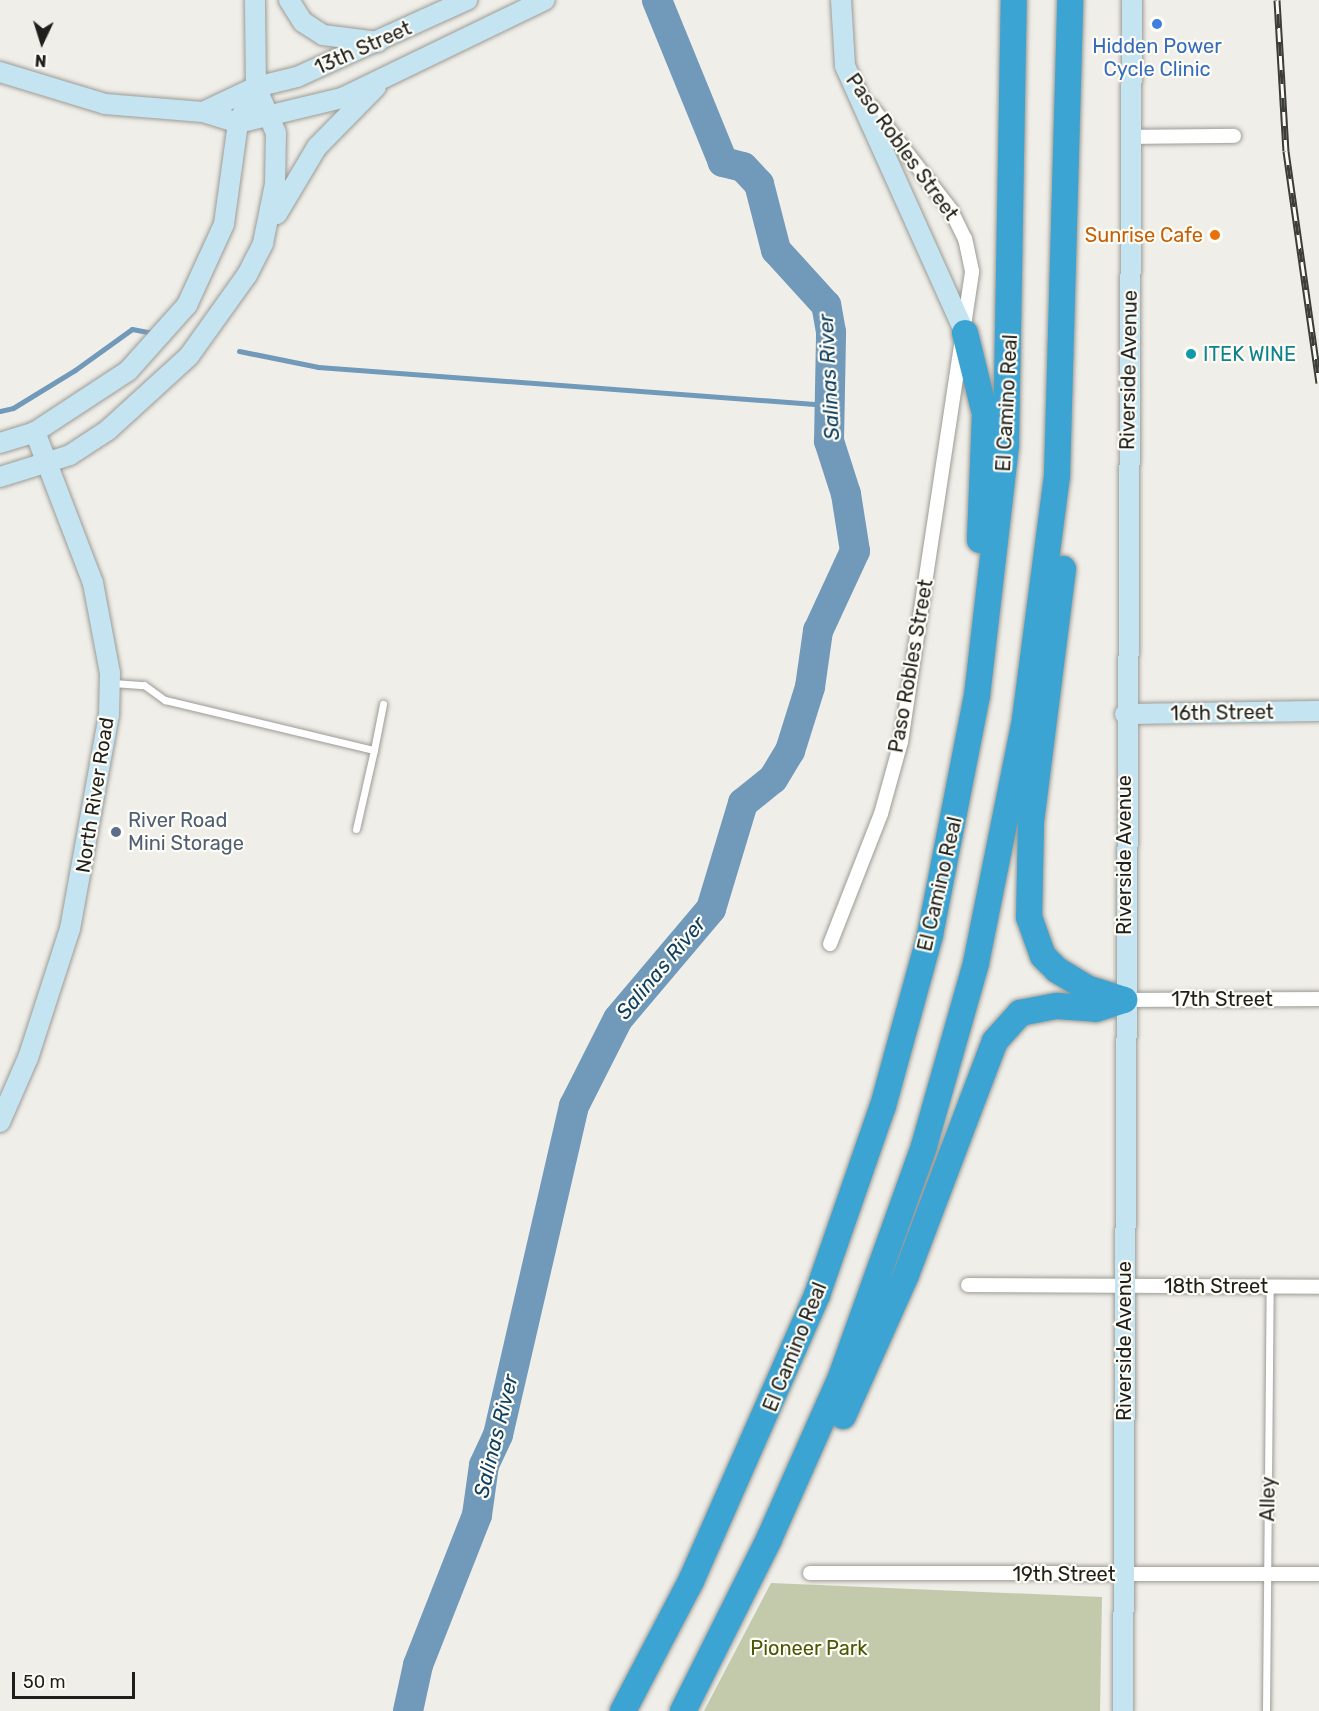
<!DOCTYPE html>
<style>
body{margin:0}
#map{position:relative;width:1319px;height:1711px;overflow:hidden;background:#f0eee8;font-family:Rubik,sans-serif}
div>[style]{position:absolute}
[style*='--x']{left:calc(var(--x)*1px);top:calc(var(--y)*1px);width:calc(var(--w)*1px);rotate:calc(var(--a)*1deg)}
.green>*{inset:0;background:#c3caab}
.water>*{inset:0;background:#7199ba}
.stream>*{height:5px;margin:-2.5px;padding:0 2.5px;transform-origin:2.5px;border-radius:2.5px;background:#7199ba}
.river>*{height:30px;margin:-15px;padding:0 15px;transform-origin:15px;border-radius:15px;background:#7199ba}
.roads{filter:drop-shadow(0 0 2px #9c9b95) drop-shadow(0 0 2px #9c9b95)}
.lane>*{height:7px;margin:-3.5px;padding:0 3.5px;transform-origin:3.5px;border-radius:3.5px;background:#fff}
.street>*{height:14px;margin:-7px;padding:0 7px;transform-origin:7px;border-radius:7px;background:#fff}
.secondary>*{height:20px;margin:-10px;padding:0 10px;transform-origin:10px;border-radius:10px;background:#c4e4f2}
.highway>*{height:26px;margin:-13px;padding:0 13px;transform-origin:13px;border-radius:13px;background:#3ca4d3}
.rail>*{height:7px;margin-top:-3.5px;transform-origin:0;background:repeating-linear-gradient(90deg,#fdfcf5 0 14px,#3c3c39 0 28px);box-sizing:border-box;border-block:2px solid #3c3c39}
.dots>*{width:16px;height:16px;translate:-50% -50%;box-sizing:border-box;border:3px solid #fdfcf5;border-radius:50%}
span{translate:-50% -50%;white-space:nowrap;text-align:center;line-height:1.15;-webkit-text-stroke:4.5px #fdfcf5;paint-order:stroke}
.shop-label{font-size:20px;color:#366cbe}
.street-label{font-size:20px;color:#1e1e1c}
.food-label{font-size:20px;color:#c56008}
.right{translate:-100% -50%;text-align:right}
.culture-label{font-size:20px;color:#0d838f}
.left{translate:0 -50%;text-align:left}
.service-label{font-size:20px;color:#4e5e75}
.park-label{font-size:20px;color:#4c5607}
.water-label{font-size:21px;color:#0e3f61;font-style:italic}
.north{position:absolute;left:12px;top:12px;width:60px;height:60px;-webkit-text-stroke:4px #fdfcf5;paint-order:stroke;rotate:184deg;font-size:16px;font-weight:700;line-height:24px;text-align:center;color:#1e1e1c}
.north::after{content:'';display:block;margin:auto;width:21px;height:27px;background:#1e1e1c;clip-path:polygon(50% 0,100% 100%,50% 72%,0 100%)}
.scale{position:absolute;left:12px;top:1672px;width:123px;height:27px;box-sizing:border-box;border:3px solid #1e1e1c;border-top:0;padding-left:8px;font-size:18px;line-height:21px;white-space:nowrap;color:#1e1e1c;-webkit-text-stroke:4px #fdfcf5;paint-order:stroke}
</style>
<div id="map">
<div class="green">
<div style="clip-path:polygon(771px 1583px,1102px 1597px,1100px 1711px,704px 1711px)"></div>
</div>
<div class="water">
<div style="clip-path:polygon(618px 1019px,615px 1054px,579px 1104px,565px 1108px,563px 1096px,588px 1047px)"></div>
</div>
<div class="stream">
<div style="--x:239;--y:351;--w:81;--a:11.4"></div>
<div style="--x:318;--y:367;--w:511;--a:4.26"></div>
<div style="--x:0;--y:411;--w:13;--a:-13"></div>
<div style="--x:13;--y:408;--w:73;--a:-31.5"></div>
<div style="--x:75;--y:370;--w:70;--a:-35.7"></div>
<div style="--x:132;--y:329;--w:21;--a:11"></div>
</div>
<div class="river">
<div style="--x:408;--y:1711;--w:47;--a:-77.7"></div>
<div style="--x:418;--y:1665;--w:161;--a:-68.5"></div>
<div style="--x:477;--y:1515;--w:50;--a:-82"></div>
<div style="--x:484;--y:1465;--w:33;--a:-65"></div>
<div style="--x:498;--y:1435;--w:338;--a:-77"></div>
<div style="--x:574;--y:1106;--w:97;--a:-63.2"></div>
<div style="--x:618;--y:1019;--w:144;--a:-49.8"></div>
<div style="--x:711;--y:909;--w:111;--a:-73.2"></div>
<div style="--x:743;--y:803;--w:38;--a:-39"></div>
<div style="--x:773;--y:779;--w:33;--a:-59"></div>
<div style="--x:790;--y:751;--w:67;--a:-72.6"></div>
<div style="--x:810;--y:687;--w:57;--a:-81.9"></div>
<div style="--x:818;--y:631;--w:88;--a:-65.2"></div>
<div style="--x:855;--y:551;--w:58;--a:-99"></div>
<div style="--x:846;--y:494;--w:56;--a:-107.8"></div>
<div style="--x:829;--y:441;--w:109;--a:-88.9"></div>
<div style="--x:831;--y:332;--w:27;--a:-100"></div>
<div style="--x:826;--y:305;--w:74;--a:-132.3"></div>
<div style="--x:776;--y:250;--w:68;--a:-104.4"></div>
<div style="--x:759;--y:184;--w:23;--a:-133"></div>
<div style="--x:743;--y:167;--w:21;--a:-166"></div>
<div style="--x:723;--y:162;--w:175;--a:-112.2"></div>
</div>
<div class="roads">
<div class="lane">
<div style="--x:113;--y:683;--w:31;--a:4"></div>
<div style="--x:144;--y:685;--w:26;--a:36"></div>
<div style="--x:165;--y:700;--w:215;--a:13.5"></div>
<div style="--x:374;--y:750;--w:81;--a:102.8"></div>
<div style="--x:374;--y:750;--w:47;--a:-78.9"></div>
<div style="--x:1266;--y:1711;--w:425;--a:-89.5"></div>
</div>
<div class="street">
<div style="--x:1131;--y:137;--w:103;--a:-0.6"></div>
<div style="--x:830;--y:944;--w:140;--a:-68.6"></div>
<div style="--x:881;--y:814;--w:75;--a:-74.5"></div>
<div style="--x:901;--y:742;--w:476;--a:-81.4"></div>
<div style="--x:972;--y:271;--w:33;--a:-102"></div>
<div style="--x:965;--y:239;--w:32;--a:-116"></div>
<div style="--x:951;--y:210;--w:131;--a:-127.6"></div>
<div style="--x:1124;--y:1000;--w:195;--a:-0.3"></div>
<div style="--x:968;--y:1285;--w:351;--a:0.3"></div>
<div style="--x:810;--y:1573;--w:509;--a:0.11"></div>
</div>
<div class="secondary">
<div style="--x:289;--y:0;--w:26;--a:58"></div>
<div style="--x:303;--y:22;--w:24;--a:33"></div>
<div style="--x:323;--y:35;--w:55;--a:7.3"></div>
<div style="--x:841;--y:0;--w:66;--a:86.5"></div>
<div style="--x:845;--y:66;--w:293;--a:65.8"></div>
<div style="--x:0;--y:72;--w:110;--a:16.9"></div>
<div style="--x:105;--y:104;--w:98;--a:4.7"></div>
<div style="--x:203;--y:112;--w:37;--a:17"></div>
<div style="--x:238;--y:123;--w:107;--a:-13.5"></div>
<div style="--x:342;--y:98;--w:225;--a:-25.8"></div>
<div style="--x:203;--y:112;--w:59;--a:-25.3"></div>
<div style="--x:256;--y:87;--w:42;--a:-13.7"></div>
<div style="--x:297;--y:77;--w:187;--a:-24.4"></div>
<div style="--x:277;--y:214;--w:78;--a:-59.2"></div>
<div style="--x:317;--y:147;--w:84;--a:-45.5"></div>
<div style="--x:0;--y:443;--w:37;--a:-17"></div>
<div style="--x:35;--y:432;--w:111;--a:-33.3"></div>
<div style="--x:128;--y:371;--w:89;--a:-48.2"></div>
<div style="--x:187;--y:305;--w:89;--a:-65.4"></div>
<div style="--x:224;--y:224;--w:102;--a:-82.1"></div>
<div style="--x:238;--y:123;--w:40;--a:-63.4"></div>
<div style="--x:256;--y:87;--w:87;--a:-90.7"></div>
<div style="--x:0;--y:477;--w:73;--a:-17.4"></div>
<div style="--x:70;--y:455;--w:45;--a:-33.3"></div>
<div style="--x:108;--y:430;--w:110;--a:-42.4"></div>
<div style="--x:189;--y:356;--w:100;--a:-54.4"></div>
<div style="--x:247;--y:275;--w:36;--a:-63"></div>
<div style="--x:263;--y:243;--w:60;--a:-78.5"></div>
<div style="--x:275;--y:184;--w:51;--a:-88.9"></div>
<div style="--x:276;--y:133;--w:50;--a:-113.5"></div>
<div style="--x:1125;--y:714;--w:194;--a:-0.9"></div>
<div style="--x:0;--y:1122;--w:70;--a:-66.4"></div>
<div style="--x:28;--y:1058;--w:136;--a:-72"></div>
<div style="--x:70;--y:929;--w:218;--a:-79.7"></div>
<div style="--x:109;--y:715;--w:42;--a:-88.6"></div>
<div style="--x:110;--y:673;--w:92;--a:-100.7"></div>
<div style="--x:93;--y:583;--w:162;--a:-111"></div>
<div style="--x:1123;--y:1711;--w:1711;--a:-89.7"></div>
</div>
<div class="highway">
<div style="--x:965;--y:333;--w:83;--a:76.1"></div>
<div style="--x:985;--y:414;--w:126;--a:92.3"></div>
<div style="--x:1063;--y:569;--w:257;--a:97.2"></div>
<div style="--x:1031;--y:824;--w:93;--a:91.2"></div>
<div style="--x:1029;--y:917;--w:41;--a:70.3"></div>
<div style="--x:1043;--y:956;--w:20;--a:45"></div>
<div style="--x:1057;--y:970;--w:37;--a:31"></div>
<div style="--x:1089;--y:989;--w:37;--a:17"></div>
<div style="--x:843;--y:1416;--w:154;--a:-65.9"></div>
<div style="--x:906;--y:1275;--w:250;--a:-69.2"></div>
<div style="--x:995;--y:1041;--w:38;--a:-48"></div>
<div style="--x:1020;--y:1013;--w:38;--a:-11"></div>
<div style="--x:1057;--y:1006;--w:39;--a:4"></div>
<div style="--x:1096;--y:1009;--w:29;--a:-18"></div>
<div style="--x:623;--y:1711;--w:147;--a:-62.4"></div>
<div style="--x:691;--y:1581;--w:313;--a:-66.2"></div>
<div style="--x:817;--y:1295;--w:200;--a:-70.8"></div>
<div style="--x:883;--y:1106;--w:177;--a:-74.6"></div>
<div style="--x:930;--y:935;--w:244;--a:-78.9"></div>
<div style="--x:977;--y:696;--w:254;--a:-83.4"></div>
<div style="--x:1006;--y:444;--w:444;--a:-89"></div>
<div style="--x:683;--y:1711;--w:192;--a:-63.4"></div>
<div style="--x:769;--y:1539;--w:177;--a:-66"></div>
<div style="--x:841;--y:1377;--w:245;--a:-70.2"></div>
<div style="--x:924;--y:1146;--w:190;--a:-74.1"></div>
<div style="--x:976;--y:963;--w:249;--a:-78.6"></div>
<div style="--x:1025;--y:719;--w:245;--a:-82.5"></div>
<div style="--x:1057;--y:476;--w:476;--a:-88.4"></div>
</div>
</div>
<div class="rail">
<div style="--x:1277;--y:0;--w:151;--a:86.6"></div>
<div style="--x:1286;--y:151;--w:234;--a:81.9"></div>
</div>
<div class="dots">
<div style="left:1157px;top:24px;background:#3f7fe0"></div>
<div style="left:1215px;top:235px;background:#e8710a"></div>
<div style="left:1191px;top:354px;background:#0f9aa8"></div>
<div style="left:116px;top:832px;background:#5c6f8a"></div>
</div>
<div class="shop-label">
<span style="left:1157px;top:58px">Hidden Power<br>Cycle Clinic</span>
</div>
<div class="street-label">
<span style="left:363px;top:48px;rotate:-24deg">13th Street</span>
<span style="left:902px;top:147px;rotate:54deg">Paso Robles Street</span>
<span style="left:1129px;top:370px;rotate:-89deg">Riverside Avenue</span>
<span style="left:1007px;top:403px;rotate:-87deg">El Camino Real</span>
<span style="left:911px;top:666px;rotate:-80deg">Paso Robles Street</span>
<span style="left:1222px;top:713px;rotate:-1deg">16th Street</span>
<span style="left:95px;top:795px;rotate:-81deg">North River Road</span>
<span style="left:1124px;top:855px;rotate:-90deg">Riverside Avenue</span>
<span style="left:940px;top:884px;rotate:-77deg">El Camino Real</span>
<span style="left:1222px;top:999px">17th Street</span>
<span style="left:1216px;top:1286px">18th Street</span>
<span style="left:1124px;top:1341px;rotate:-90deg">Riverside Avenue</span>
<span style="left:795px;top:1347px;rotate:-68deg">El Camino Real</span>
<span style="left:1268px;top:1499px;rotate:-89deg">Alley</span>
<span style="left:1064px;top:1574px">19th Street</span>
</div>
<div class="food-label">
<span class="right" style="left:1203px;top:235px">Sunrise Cafe</span>
</div>
<div class="culture-label">
<span class="left" style="left:1203px;top:354px">ITEK WINE</span>
</div>
<div class="service-label">
<span class="left" style="left:128px;top:832px">River Road<br>Mini Storage</span>
</div>
<div class="park-label">
<span style="left:809px;top:1648px">Pioneer Park</span>
</div>
<div class="water-label">
<span style="left:829px;top:377px;rotate:-93deg">Salinas River</span>
<span style="left:661px;top:968px;rotate:-50deg">Salinas River</span>
<span style="left:496px;top:1436px;rotate:-76deg">Salinas River</span>
</div>
<div class="north">N</div>
<div class="scale">50 m</div>
</div>
